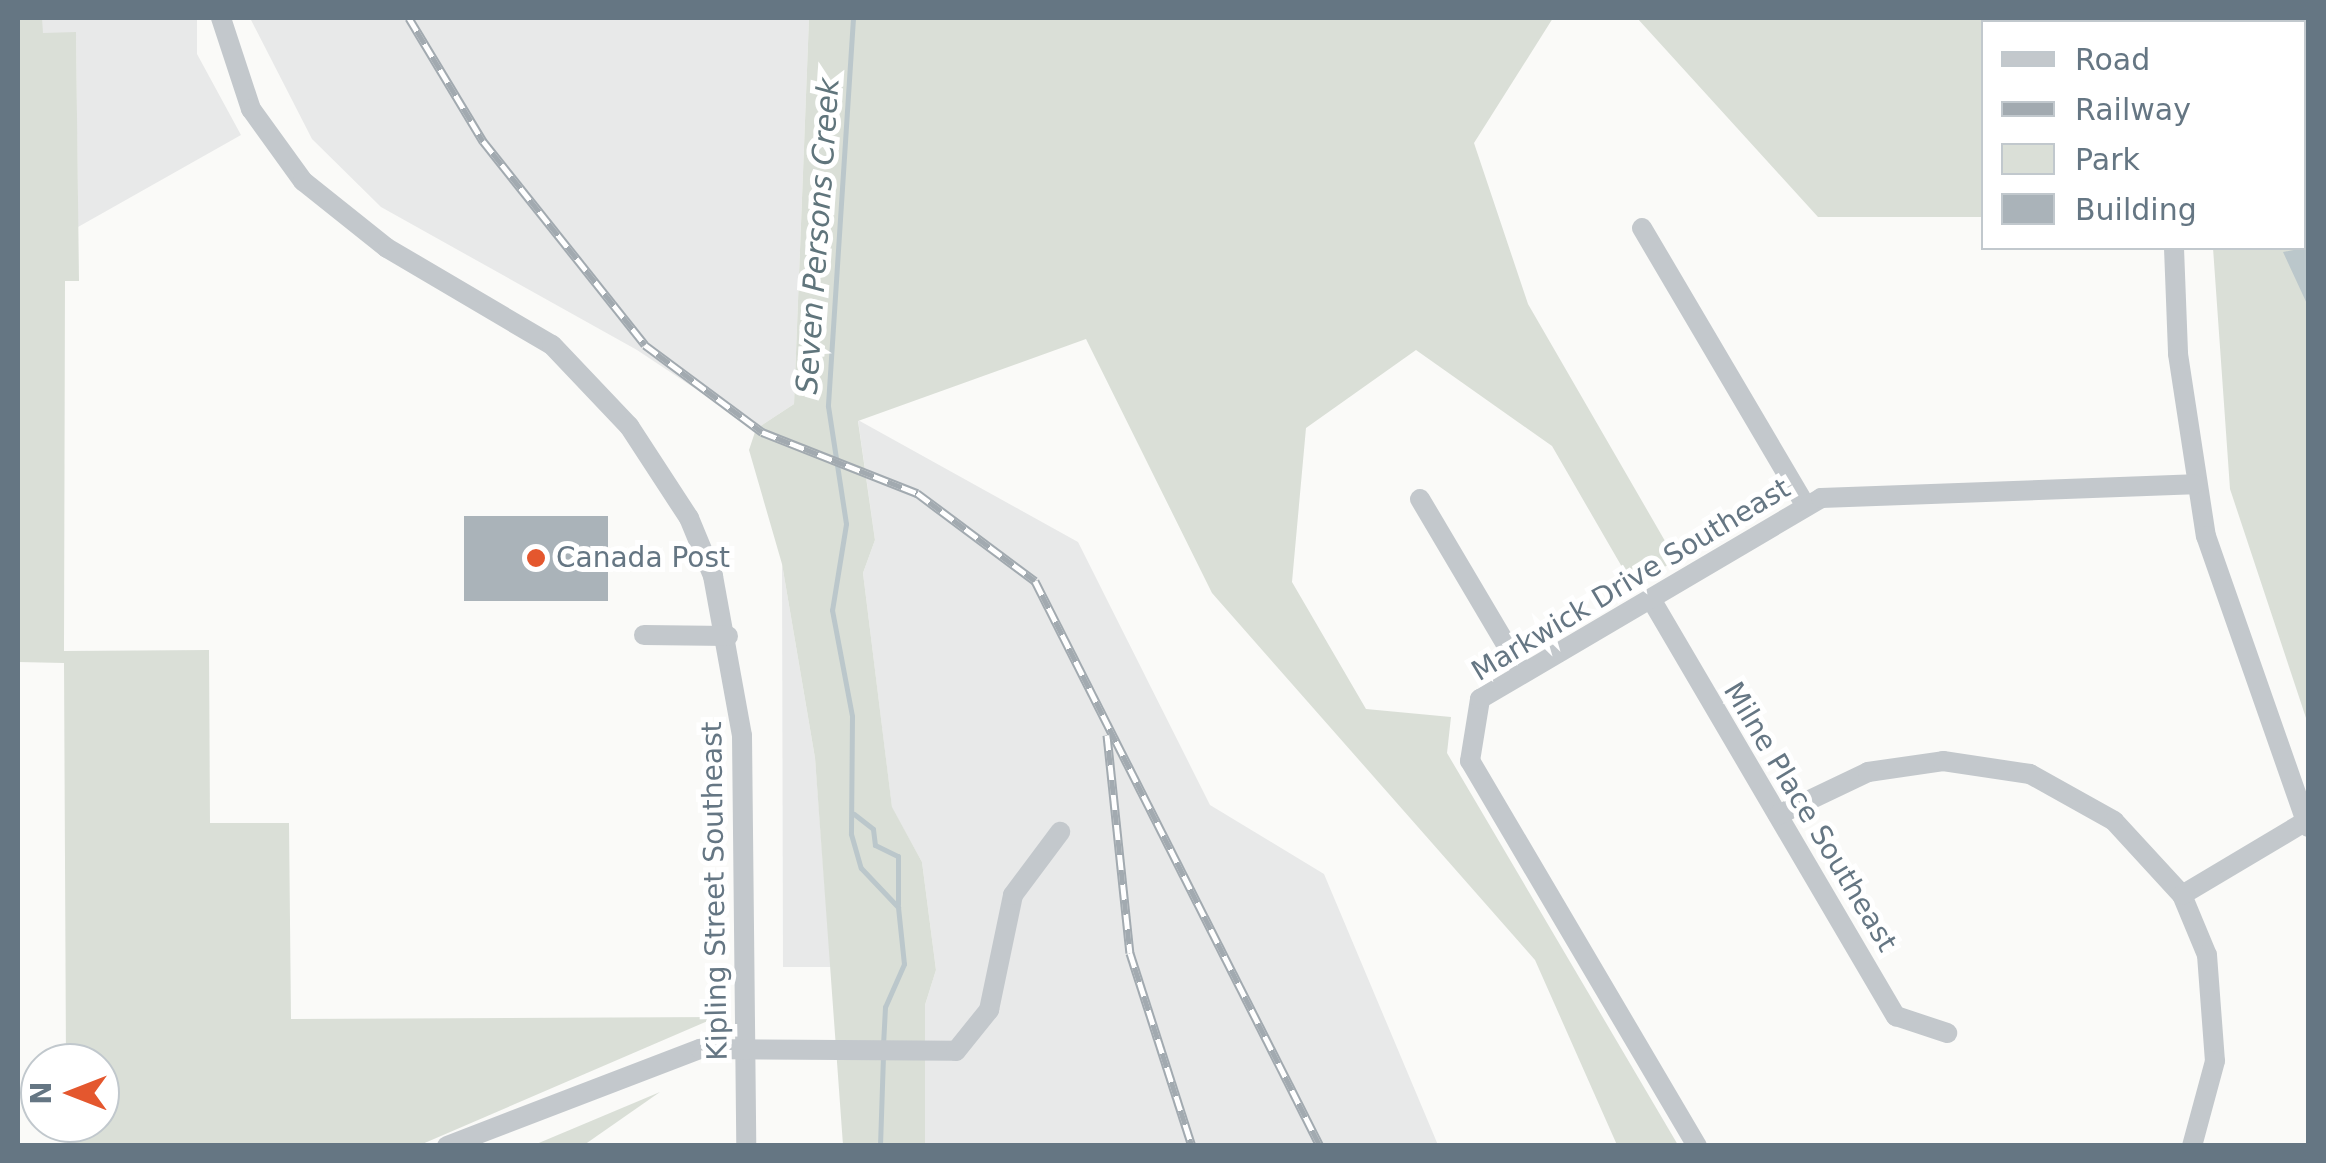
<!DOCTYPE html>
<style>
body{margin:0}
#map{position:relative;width:2326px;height:1163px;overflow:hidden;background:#fafaf8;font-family:"DejaVu Sans",sans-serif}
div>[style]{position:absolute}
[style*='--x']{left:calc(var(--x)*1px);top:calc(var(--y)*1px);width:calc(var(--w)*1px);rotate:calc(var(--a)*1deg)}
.built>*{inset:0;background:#e8e9e9}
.green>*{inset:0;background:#dadfd7}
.water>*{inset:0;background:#bbc7cb}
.stream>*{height:5px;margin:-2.5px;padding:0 2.5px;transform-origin:2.5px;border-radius:2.5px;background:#bbc7cb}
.building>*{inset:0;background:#aab3b9;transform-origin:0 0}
.minor>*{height:20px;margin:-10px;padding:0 10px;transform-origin:10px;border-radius:10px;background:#c3c8cc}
.rail>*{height:9px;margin-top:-4.5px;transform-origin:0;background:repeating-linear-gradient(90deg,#fff 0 15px,#a2aab0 0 30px);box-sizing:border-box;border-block:2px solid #a2aab0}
.dots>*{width:28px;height:28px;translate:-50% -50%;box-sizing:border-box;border:5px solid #fff;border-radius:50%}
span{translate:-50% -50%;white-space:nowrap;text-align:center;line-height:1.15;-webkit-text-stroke:10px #fff;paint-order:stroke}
.poi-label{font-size:28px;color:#657683}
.left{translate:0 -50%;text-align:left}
.street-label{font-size:28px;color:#657683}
.water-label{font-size:30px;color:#60757c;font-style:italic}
.frame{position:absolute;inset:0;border:20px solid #657683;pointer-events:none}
.legend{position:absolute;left:1981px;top:20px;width:325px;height:230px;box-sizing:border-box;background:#fff;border:2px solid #c1c8cd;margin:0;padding:12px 18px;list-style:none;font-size:30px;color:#657683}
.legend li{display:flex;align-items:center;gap:20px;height:50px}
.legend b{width:50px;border:2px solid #c1c8cd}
.north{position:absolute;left:20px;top:1043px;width:100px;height:100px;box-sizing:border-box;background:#fff;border:2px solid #c1c8cd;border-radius:50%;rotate:270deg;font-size:28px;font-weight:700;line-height:40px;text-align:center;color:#657683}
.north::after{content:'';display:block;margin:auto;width:35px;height:45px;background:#e4572e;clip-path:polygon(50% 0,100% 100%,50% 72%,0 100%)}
</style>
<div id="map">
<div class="built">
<div style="clip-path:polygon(42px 18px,197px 18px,197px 54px,241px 135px,78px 227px,76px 33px,42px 33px)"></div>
<div style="clip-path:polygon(250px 18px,809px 18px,794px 404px,756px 429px,637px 350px,381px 207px,312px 139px)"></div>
<div style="clip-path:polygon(858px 420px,1078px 542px,1210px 805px,1324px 874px,1438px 1145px,925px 1145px,925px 1005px,936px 970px,922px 862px,892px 808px,863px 573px,875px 540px)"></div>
<div style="clip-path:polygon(782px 564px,815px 758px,831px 967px,783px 967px)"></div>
</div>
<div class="green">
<div style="clip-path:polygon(18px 18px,42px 18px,43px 33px,76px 32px,79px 281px,65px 281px,64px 651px,209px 650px,210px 823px,289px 823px,291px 1019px,717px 1017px,420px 1145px,67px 1145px,67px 1123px,100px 1123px,100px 1063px,66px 1063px,64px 663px,18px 662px)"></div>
<div style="clip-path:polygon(809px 18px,1553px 18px,1474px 143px,1528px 304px,1676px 560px,1633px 586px,1552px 446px,1416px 350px,1306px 428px,1292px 582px,1366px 709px,1451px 717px,1447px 753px,1678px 1145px,1617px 1145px,1535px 960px,1212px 593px,1086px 339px,858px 421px,875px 540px,863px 573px,892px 807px,922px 862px,936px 970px,925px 1005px,925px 1145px,843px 1145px,815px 758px,782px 564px,749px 450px,756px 429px,794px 404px)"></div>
<div style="clip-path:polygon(1637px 18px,2168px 18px,1984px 22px,1983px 217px,1818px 217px)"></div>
<div style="clip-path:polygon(2229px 18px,2308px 18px,2308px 724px,2230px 489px,2213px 248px,2304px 248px,2304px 22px)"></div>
<div style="clip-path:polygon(660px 1092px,584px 1145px,534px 1145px)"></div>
</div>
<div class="water">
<div style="clip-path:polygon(2271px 18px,2308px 18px,2308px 306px,2283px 252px,2304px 248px,2304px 22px)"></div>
</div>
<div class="stream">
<div style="--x:853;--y:18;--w:389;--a:93.7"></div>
<div style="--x:828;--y:406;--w:119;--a:81.3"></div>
<div style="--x:846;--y:524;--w:87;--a:99.2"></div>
<div style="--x:832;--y:610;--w:108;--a:79.3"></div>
<div style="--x:852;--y:716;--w:118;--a:90.5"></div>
<div style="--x:851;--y:834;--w:35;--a:74"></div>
<div style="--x:861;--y:868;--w:54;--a:46.5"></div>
<div style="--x:898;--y:907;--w:57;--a:84"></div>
<div style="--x:904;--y:964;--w:47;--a:113.8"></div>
<div style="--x:885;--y:1007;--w:36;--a:93"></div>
<div style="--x:854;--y:814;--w:24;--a:38"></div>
<div style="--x:873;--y:829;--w:16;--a:83"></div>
<div style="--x:875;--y:845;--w:25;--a:26"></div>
<div style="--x:898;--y:856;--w:48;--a:90"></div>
<div style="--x:880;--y:1146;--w:92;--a:-88.1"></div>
</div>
<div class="building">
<div style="left:464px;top:516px;width:144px;height:85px"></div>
</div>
<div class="minor">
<div style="--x:221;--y:18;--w:96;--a:71.8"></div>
<div style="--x:251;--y:109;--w:89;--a:54.2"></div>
<div style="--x:303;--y:181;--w:107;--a:38.6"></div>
<div style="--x:387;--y:248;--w:191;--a:30.5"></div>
<div style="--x:552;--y:345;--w:112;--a:46.5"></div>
<div style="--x:629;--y:426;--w:110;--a:56.9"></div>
<div style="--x:689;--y:518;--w:63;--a:67.5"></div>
<div style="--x:713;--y:576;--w:163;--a:79.7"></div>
<div style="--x:742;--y:736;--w:410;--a:89.4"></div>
<div style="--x:2193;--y:22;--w:4;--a:-90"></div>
<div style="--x:1642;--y:228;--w:323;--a:59.5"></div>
<div style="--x:2174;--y:248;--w:106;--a:87.8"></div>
<div style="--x:2178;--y:354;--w:184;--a:81.3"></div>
<div style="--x:2206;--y:536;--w:308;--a:70.7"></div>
<div style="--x:1420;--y:499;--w:202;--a:59.4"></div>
<div style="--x:1651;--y:599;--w:484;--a:59.6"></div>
<div style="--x:1896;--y:1016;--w:54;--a:18.4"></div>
<div style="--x:644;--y:635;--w:84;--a:0.7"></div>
<div style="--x:1778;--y:815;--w:100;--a:-25.5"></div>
<div style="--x:1868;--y:772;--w:76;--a:-8.3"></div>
<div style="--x:1943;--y:761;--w:88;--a:8.5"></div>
<div style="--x:2030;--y:774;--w:96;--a:29.2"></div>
<div style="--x:2114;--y:821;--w:100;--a:47.4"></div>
<div style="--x:2182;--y:895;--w:65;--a:67.4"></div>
<div style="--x:2207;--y:955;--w:106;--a:85.7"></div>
<div style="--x:2215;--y:1061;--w:88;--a:105.1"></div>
<div style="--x:2182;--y:895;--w:144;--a:-30.8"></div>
<div style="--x:447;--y:1146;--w:271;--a:-21"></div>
<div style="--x:700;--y:1049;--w:256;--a:0.4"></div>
<div style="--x:956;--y:1051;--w:53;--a:-51.2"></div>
<div style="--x:989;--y:1010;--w:117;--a:-78.2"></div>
<div style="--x:1013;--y:895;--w:79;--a:-53.3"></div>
<div style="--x:1697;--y:1146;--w:447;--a:-120.5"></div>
<div style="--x:1470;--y:761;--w:63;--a:-80.8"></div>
<div style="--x:1480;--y:699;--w:396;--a:-30.5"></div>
<div style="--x:1821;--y:498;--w:373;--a:-2.1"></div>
</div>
<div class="rail">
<div style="--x:409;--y:18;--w:144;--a:59"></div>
<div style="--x:483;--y:141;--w:260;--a:51.5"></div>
<div style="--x:645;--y:345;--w:146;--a:36.6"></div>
<div style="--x:762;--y:432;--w:167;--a:21.5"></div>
<div style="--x:917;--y:493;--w:147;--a:36.7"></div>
<div style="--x:1035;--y:581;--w:633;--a:63.23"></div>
<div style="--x:1107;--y:735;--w:219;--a:84"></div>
<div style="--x:1130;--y:953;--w:203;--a:72.2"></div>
</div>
<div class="dots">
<div style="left:536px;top:558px;background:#e4572e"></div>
</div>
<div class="poi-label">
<span class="left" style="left:556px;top:558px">Canada Post</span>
</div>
<div class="street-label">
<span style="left:1631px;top:580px;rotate:-31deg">Markwick Drive Southeast</span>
<span style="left:1810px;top:817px;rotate:59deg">Milne Place Southeast</span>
<span style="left:715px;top:891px;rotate:-91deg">Kipling Street Southeast</span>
</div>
<div class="water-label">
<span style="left:818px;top:236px;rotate:-86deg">Seven Persons Creek</span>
</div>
<div class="frame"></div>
<ul class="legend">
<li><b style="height:12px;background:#c3c8cc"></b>Road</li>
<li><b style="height:12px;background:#a2aab0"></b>Railway</li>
<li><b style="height:28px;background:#dadfd7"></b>Park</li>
<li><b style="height:28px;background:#aab3b9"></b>Building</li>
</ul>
<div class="north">N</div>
</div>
